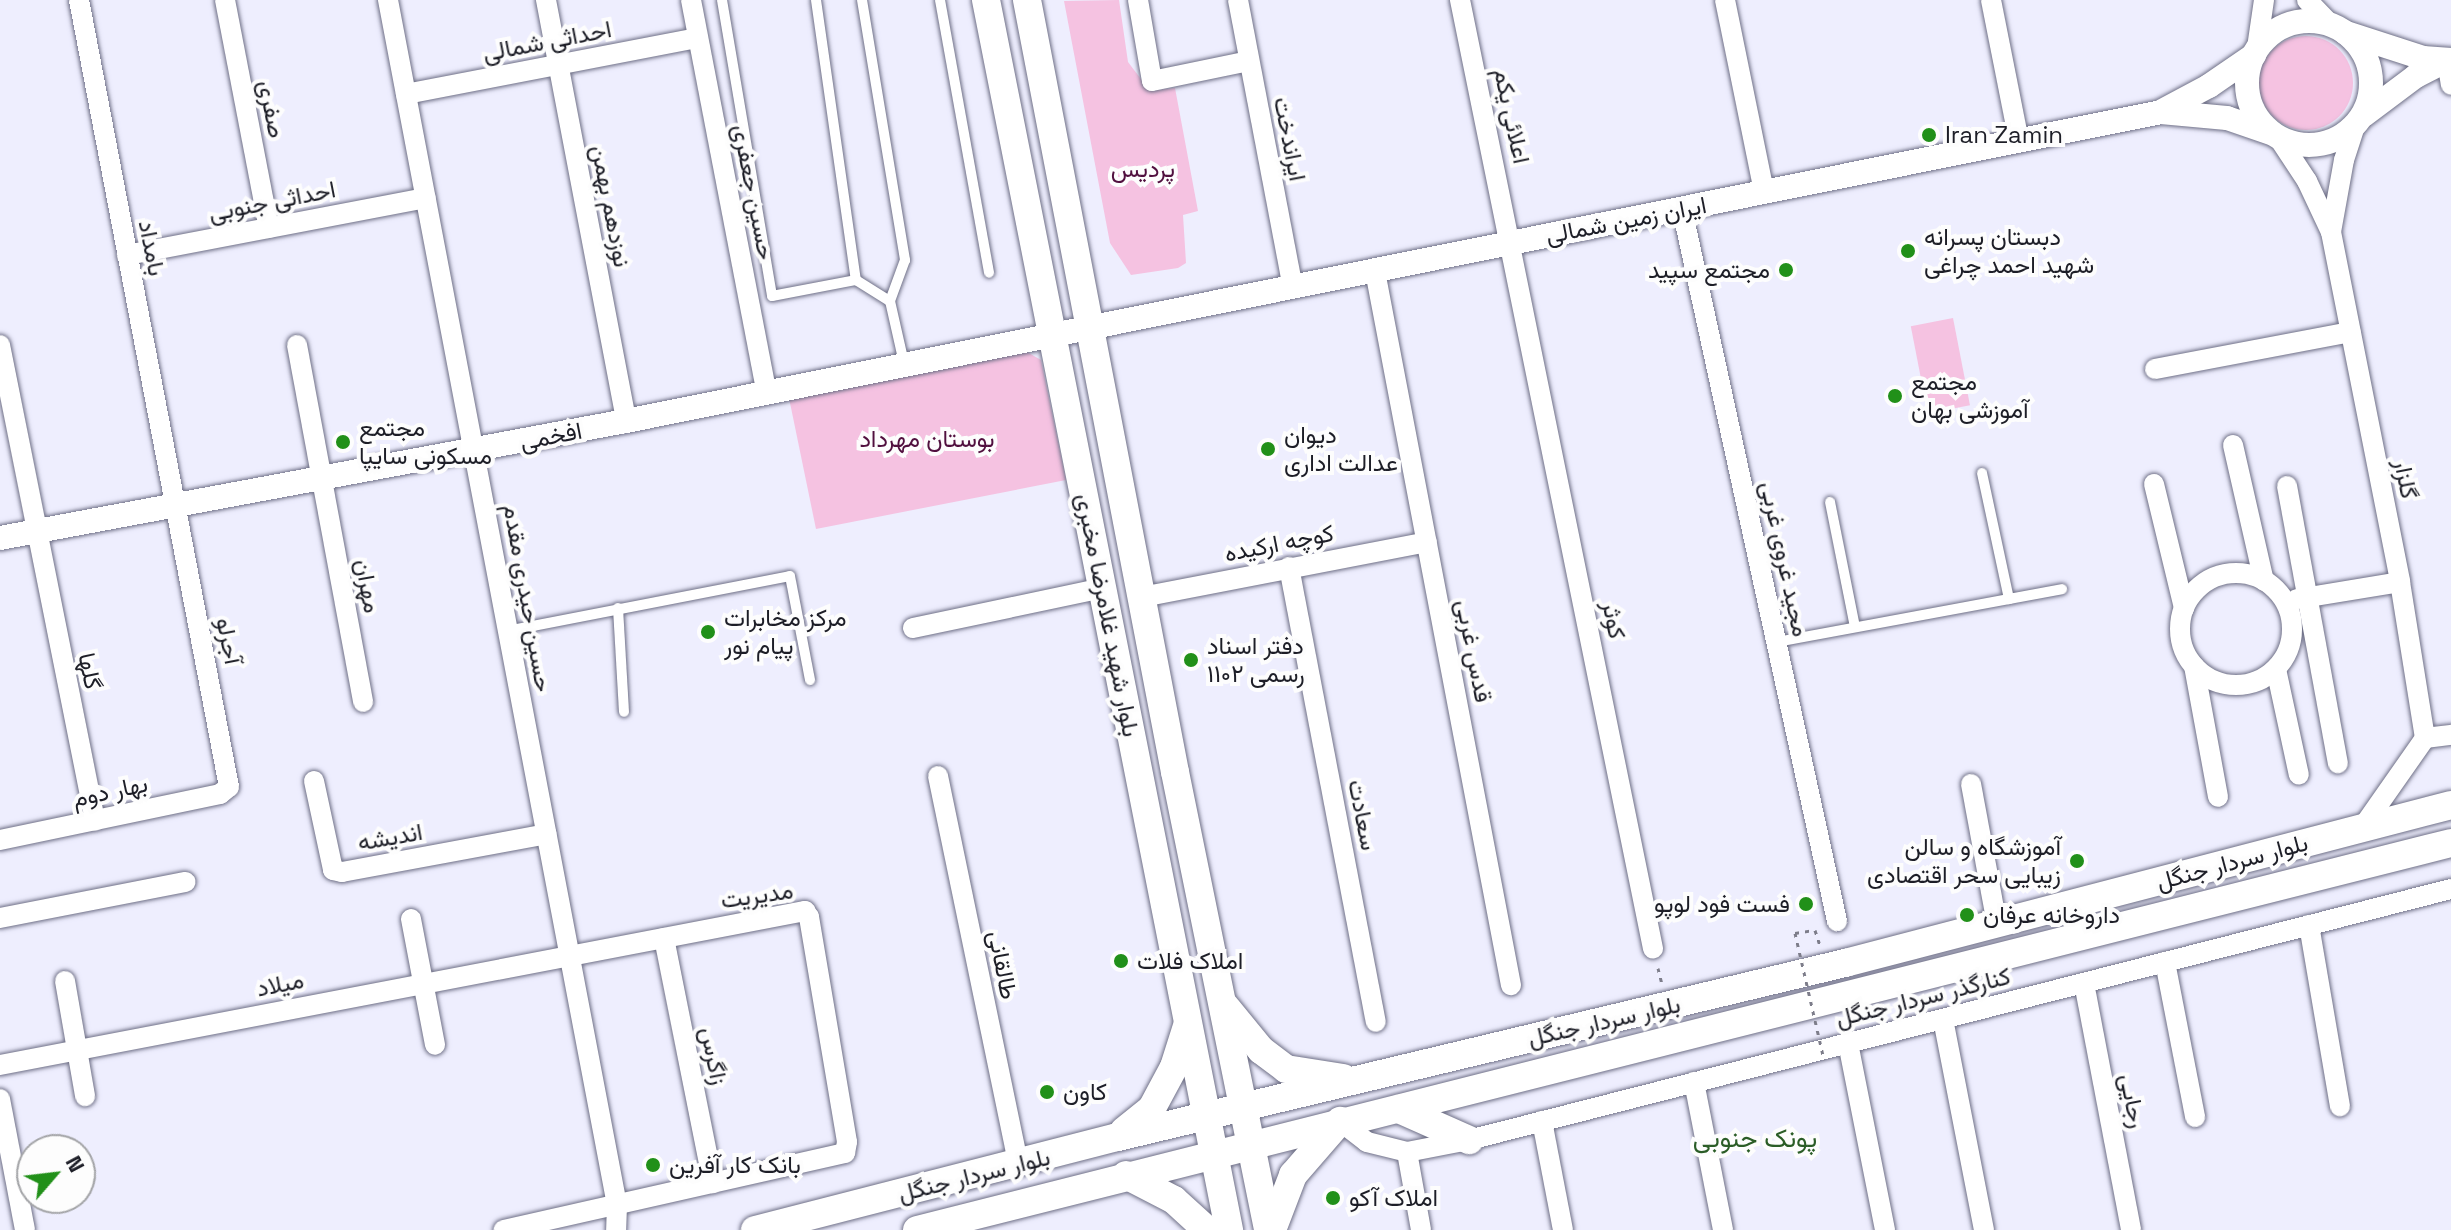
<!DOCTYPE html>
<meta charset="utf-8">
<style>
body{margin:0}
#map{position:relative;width:2451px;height:1230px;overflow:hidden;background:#eeeefe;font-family:"Space Grotesk",Vazirmatn,sans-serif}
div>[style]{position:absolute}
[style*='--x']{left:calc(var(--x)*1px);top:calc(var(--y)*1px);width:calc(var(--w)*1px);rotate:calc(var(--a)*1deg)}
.green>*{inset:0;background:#f5c2e1;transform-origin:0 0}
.round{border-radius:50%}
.path>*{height:3px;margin-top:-1.5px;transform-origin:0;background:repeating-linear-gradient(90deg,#7d7d8a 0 4px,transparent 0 10px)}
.roads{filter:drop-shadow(0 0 2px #6e6f86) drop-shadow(0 0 2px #6e6f86)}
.service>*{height:10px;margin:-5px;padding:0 5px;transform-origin:5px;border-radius:5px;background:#fff}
.minor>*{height:20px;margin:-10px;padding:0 10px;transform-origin:10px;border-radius:10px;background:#fff}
.minor>.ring{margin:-10px;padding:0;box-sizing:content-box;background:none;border:20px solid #fff;border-radius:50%}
.tertiary>*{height:24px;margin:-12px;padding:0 12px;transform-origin:12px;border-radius:12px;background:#fff}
.tertiary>.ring{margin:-12px;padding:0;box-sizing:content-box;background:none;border:24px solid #fff;border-radius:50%}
.secondary>*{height:28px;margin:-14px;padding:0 14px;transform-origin:14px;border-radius:14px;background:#fff}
.path-bridge>*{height:3px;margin-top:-1.5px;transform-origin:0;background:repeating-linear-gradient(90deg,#7d7d8a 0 4px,transparent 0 10px)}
.dots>*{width:22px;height:22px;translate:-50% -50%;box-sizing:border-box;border:4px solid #fdfdfd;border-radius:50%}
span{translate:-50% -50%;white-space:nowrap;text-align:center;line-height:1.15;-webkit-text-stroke:8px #fdfdfd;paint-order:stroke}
.street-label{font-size:24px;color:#1d1e27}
.poi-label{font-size:24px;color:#1d1e27}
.left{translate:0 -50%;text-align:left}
.right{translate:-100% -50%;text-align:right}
.park-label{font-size:24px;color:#51103f}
.neighbourhood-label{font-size:26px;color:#2b5d27}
.north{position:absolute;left:16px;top:1134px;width:80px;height:80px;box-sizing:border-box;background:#fdfdfd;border:2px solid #a3a4a7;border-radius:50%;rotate:62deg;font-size:22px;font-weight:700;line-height:32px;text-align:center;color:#1d1e27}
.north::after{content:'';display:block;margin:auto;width:28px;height:36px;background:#219019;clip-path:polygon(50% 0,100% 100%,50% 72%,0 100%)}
</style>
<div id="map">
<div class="green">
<div style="clip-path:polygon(1119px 0,1128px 62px,1150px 91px,1175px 88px,1198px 211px,1183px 215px,1186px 263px,1178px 268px,1131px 275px,1110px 243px,1064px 1px)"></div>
<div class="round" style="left:2259px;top:36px;width:94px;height:94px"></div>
<div style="left:1953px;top:318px;width:89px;height:43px;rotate:79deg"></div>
<div style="clip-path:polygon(1027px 352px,1041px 360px,1066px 480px,816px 529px,789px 398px)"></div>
</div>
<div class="path">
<div style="--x:1795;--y:933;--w:20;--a:-9"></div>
<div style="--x:1815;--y:930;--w:16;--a:72"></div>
<div style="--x:1658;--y:968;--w:16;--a:76"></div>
</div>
<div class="roads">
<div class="service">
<div style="--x:722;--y:0;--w:300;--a:80.4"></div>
<div style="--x:772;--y:296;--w:86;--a:-10.8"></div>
<div style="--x:856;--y:280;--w:40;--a:32"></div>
<div style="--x:816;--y:0;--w:283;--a:81.9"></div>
<div style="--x:862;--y:0;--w:264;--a:80.6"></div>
<div style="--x:905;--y:260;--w:44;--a:110.1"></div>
<div style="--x:890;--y:301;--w:64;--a:77.3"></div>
<div style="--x:940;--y:0;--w:277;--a:79.8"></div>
<div style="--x:1982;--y:473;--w:129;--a:77.9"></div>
<div style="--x:1830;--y:502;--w:127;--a:78.7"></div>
<div style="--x:618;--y:608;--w:104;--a:86.7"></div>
<div style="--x:507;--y:631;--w:288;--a:-11"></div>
<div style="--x:790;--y:576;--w:106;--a:79.1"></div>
<div style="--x:1777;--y:642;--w:290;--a:-10.5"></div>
</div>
<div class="minor">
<div style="--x:225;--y:0;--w:232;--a:79.1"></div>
<div style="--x:388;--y:0;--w:1227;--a:79.24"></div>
<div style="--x:617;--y:1205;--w:25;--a:92"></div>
<div style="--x:546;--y:0;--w:429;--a:79.2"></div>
<div style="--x:691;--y:0;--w:400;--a:79.1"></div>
<div style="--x:1138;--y:0;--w:82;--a:80.2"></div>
<div style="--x:1152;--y:81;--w:99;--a:-11.7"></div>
<div style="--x:1238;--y:0;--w:292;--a:79.2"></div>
<div style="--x:1460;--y:0;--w:968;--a:78.5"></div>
<div style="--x:1725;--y:0;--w:196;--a:78.5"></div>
<div style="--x:1991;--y:0;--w:144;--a:78.8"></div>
<div style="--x:2307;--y:0;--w:35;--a:46"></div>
<div style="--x:2257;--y:48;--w:49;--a:-81.7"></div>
<div style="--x:2447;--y:60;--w:25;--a:81"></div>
<div style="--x:406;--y:94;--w:297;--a:-10.9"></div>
<div style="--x:2278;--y:137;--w:53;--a:56.6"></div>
<div style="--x:2307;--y:181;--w:56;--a:64.8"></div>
<div style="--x:2331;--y:232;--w:357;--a:78.8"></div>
<div style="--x:2400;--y:582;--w:158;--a:80.9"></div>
<div style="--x:1682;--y:209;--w:729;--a:77.72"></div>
<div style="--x:2331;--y:232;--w:73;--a:-79.8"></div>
<div style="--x:2344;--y:160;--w:36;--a:-72"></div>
<div style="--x:127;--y:255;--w:304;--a:-10.8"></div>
<div style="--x:1375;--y:271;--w:727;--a:79.22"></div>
<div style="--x:0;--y:345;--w:485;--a:78.7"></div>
<div style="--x:297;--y:345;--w:363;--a:79.5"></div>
<div style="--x:2155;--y:369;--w:199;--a:-10.7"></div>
<div style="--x:2233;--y:445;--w:139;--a:77.2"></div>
<div style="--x:2154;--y:484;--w:128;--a:76.4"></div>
<div style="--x:2287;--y:486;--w:282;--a:79.6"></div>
<div style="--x:1289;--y:567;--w:463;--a:79.2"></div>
<div class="ring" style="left:2180px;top:573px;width:92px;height:92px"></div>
<div style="--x:1142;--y:597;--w:290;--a:-10.9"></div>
<div style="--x:2297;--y:599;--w:104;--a:-9.4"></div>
<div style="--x:913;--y:628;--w:194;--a:-11.9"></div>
<div style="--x:2194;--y:666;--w:133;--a:79.6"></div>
<div style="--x:2276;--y:669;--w:108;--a:77.8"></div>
<div style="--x:938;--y:776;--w:396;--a:78.3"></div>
<div style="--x:314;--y:781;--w:91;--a:77.9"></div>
<div style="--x:333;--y:870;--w:9;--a:13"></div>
<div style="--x:342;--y:872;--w:208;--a:-10.5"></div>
<div style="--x:1971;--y:784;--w:142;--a:79.5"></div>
<div style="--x:2362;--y:828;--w:110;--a:-55"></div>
<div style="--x:2425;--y:738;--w:26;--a:-7"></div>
<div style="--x:0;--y:840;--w:225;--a:-11.8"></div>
<div style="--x:220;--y:794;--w:11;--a:-38"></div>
<div style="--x:229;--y:787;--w:801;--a:-100.79"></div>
<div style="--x:0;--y:918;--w:189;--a:-11"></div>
<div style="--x:411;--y:919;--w:128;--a:79.2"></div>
<div style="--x:2309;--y:925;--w:184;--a:80.3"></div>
<div style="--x:664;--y:938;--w:250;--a:78.7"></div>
<div style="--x:2165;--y:962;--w:158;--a:79"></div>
<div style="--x:65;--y:981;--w:117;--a:80.1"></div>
<div style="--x:2084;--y:983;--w:251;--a:79.2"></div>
<div style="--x:1943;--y:1019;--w:215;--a:79"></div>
<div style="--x:1848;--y:1043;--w:191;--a:78.8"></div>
<div style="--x:0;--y:1065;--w:820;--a:-10.83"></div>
<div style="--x:805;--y:911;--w:7;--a:56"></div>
<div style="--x:809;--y:917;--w:228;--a:80.4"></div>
<div style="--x:847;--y:1142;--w:11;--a:100"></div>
<div style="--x:845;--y:1153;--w:350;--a:167.3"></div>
<div style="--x:1694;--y:1082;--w:151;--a:78.9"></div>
<div style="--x:0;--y:1099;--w:133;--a:79.2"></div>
<div style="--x:1340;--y:1121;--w:34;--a:38"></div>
<div style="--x:1367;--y:1142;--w:41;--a:14"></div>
<div style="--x:1407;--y:1152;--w:63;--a:-11"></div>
<div style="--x:1469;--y:1140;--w:1014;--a:-14.34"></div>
<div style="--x:1542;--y:1121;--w:111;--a:79.1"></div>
<div style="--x:1407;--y:1152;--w:79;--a:79.8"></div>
</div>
<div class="tertiary">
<div class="ring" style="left:2247px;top:21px;width:100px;height:100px"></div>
<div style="--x:2346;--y:33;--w:81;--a:18"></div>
<div style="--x:2423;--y:58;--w:28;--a:4"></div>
<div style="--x:2164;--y:110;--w:51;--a:-28.1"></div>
<div style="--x:2209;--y:86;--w:55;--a:-34.6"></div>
<div style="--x:2364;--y:115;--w:65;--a:-36.9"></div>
<div style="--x:2416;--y:76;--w:35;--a:-27"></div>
<div style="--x:0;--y:538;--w:637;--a:-10.59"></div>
<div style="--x:626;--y:421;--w:1566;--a:-11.38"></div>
<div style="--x:2161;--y:112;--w:66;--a:5.2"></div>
<div style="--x:2227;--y:118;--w:46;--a:18.8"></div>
</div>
<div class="secondary">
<div style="--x:986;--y:0;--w:1254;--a:78.82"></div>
<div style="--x:1027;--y:0;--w:786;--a:79.15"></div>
<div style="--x:1175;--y:772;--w:467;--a:78.5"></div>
<div style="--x:1225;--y:1006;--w:57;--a:50.7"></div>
<div style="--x:1261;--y:1050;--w:31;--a:37"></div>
<div style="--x:1286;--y:1069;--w:58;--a:9"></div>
<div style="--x:1399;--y:1109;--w:77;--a:23.9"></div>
<div style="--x:1124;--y:1131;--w:36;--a:-39"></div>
<div style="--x:1152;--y:1108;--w:47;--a:-61.8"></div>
<div style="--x:1174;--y:1067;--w:43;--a:-72.4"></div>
<div style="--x:1126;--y:1175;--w:54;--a:27.5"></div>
<div style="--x:1174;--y:1200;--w:45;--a:42.3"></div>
<div style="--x:755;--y:1230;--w:375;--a:-14.4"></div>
<div style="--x:1118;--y:1137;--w:748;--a:-13.46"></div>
<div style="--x:1845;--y:963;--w:626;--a:-14.61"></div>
<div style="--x:917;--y:1230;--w:1582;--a:-14.16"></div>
<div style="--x:1272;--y:1230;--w:59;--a:-69.1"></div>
<div style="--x:1293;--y:1175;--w:72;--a:-49"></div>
</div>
</div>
<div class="path-bridge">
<div style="--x:1795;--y:933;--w:130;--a:77.1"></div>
</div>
<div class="dots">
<div style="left:1929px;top:135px;background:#219019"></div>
<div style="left:1908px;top:251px;background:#219019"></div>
<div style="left:1786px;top:270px;background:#219019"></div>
<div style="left:1895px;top:396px;background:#219019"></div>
<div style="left:343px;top:442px;background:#219019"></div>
<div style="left:1268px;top:449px;background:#219019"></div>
<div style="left:708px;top:632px;background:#219019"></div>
<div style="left:1191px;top:660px;background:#219019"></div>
<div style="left:2077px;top:861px;background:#219019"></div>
<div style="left:1806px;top:904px;background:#219019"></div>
<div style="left:1967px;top:915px;background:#219019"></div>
<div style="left:1121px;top:961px;background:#219019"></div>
<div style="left:1047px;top:1092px;background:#219019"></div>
<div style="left:653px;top:1165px;background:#219019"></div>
<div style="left:1333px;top:1198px;background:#219019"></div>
</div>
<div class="street-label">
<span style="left:547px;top:41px;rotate:-11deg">احداثی شمالی</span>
<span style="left:272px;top:109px;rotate:79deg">صفری</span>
<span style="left:1512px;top:116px;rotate:78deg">اعلائی یکم</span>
<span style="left:1290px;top:139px;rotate:79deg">ایراندخت</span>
<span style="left:754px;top:192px;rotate:79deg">حسین جعفری</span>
<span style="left:272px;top:201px;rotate:-11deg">احداثی جنوبی</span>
<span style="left:611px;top:206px;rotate:79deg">نوزدهم بهمن</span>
<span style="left:1626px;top:220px;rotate:-11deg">ایران زمین شمالی</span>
<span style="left:152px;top:248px;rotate:79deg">بامداد</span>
<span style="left:551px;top:436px;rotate:-11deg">افخمی</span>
<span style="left:2406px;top:479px;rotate:79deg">گلزار</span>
<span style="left:1279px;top:543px;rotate:-11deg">کوچه ارکیده</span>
<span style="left:1785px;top:559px;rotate:78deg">مجید غروی غربی</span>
<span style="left:368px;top:586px;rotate:80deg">مهران</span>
<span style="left:528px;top:598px;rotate:80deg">حسین حیدری مقدم</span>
<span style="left:1108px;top:615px;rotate:79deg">بلوار شهید غلامرضا مخبری</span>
<span style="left:1614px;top:620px;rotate:79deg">کوثر</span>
<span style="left:229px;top:641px;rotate:79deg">آجرلو</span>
<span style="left:1474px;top:651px;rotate:79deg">قدس غربی</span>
<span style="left:90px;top:671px;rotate:78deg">گلها</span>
<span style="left:110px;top:791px;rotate:-12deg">بهار دوم</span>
<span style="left:1363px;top:815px;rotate:79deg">سعادت</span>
<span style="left:390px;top:837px;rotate:-10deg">اندیشه</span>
<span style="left:2232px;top:862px;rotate:-15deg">بلوار سردار جنگل</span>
<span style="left:757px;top:895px;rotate:-8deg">مدیریت</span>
<span style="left:1003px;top:965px;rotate:79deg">طالقانی</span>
<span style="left:280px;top:984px;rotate:-11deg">میلاد</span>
<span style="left:1923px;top:997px;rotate:-14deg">کنارگذر سردار جنگل</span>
<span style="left:1604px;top:1021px;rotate:-13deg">بلوار سردار جنگل</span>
<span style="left:714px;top:1056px;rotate:79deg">زاگرس</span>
<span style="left:2133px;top:1101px;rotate:79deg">رجایی</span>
<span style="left:974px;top:1175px;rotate:-14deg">بلوار سردار جنگل</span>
</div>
<div class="poi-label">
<span class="left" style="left:1945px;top:135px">Iran Zamin</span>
<span class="left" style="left:1924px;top:251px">دبستان پسرانه<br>شهید احمد چراغی</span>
<span class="right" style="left:1770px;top:270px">مجتمع سپید</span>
<span class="left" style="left:1911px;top:396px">مجتمع<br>آموزشی بهان</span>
<span class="left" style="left:359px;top:442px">مجتمع<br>مسکونی سایپا</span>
<span class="left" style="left:1284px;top:449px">دیوان<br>عدالت اداری</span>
<span class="left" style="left:724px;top:632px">مرکز مخابرات<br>پیام نور</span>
<span class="left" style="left:1207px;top:660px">دفتر اسناد<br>رسمی ۱۱۰۲</span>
<span class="right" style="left:2061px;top:861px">آموزشگاه و سالن<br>زیبایی سحر اقتصادی</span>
<span class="right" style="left:1790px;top:904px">فست فود لوپو</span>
<span class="left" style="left:1983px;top:915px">داروخانه عرفان</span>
<span class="left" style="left:1137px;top:961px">املاک فلات</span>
<span class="left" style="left:1063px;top:1092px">کاون</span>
<span class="left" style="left:669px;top:1165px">بانک کار آفرین</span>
<span class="left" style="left:1349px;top:1198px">املاک آکو</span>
</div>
<div class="park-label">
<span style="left:1143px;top:169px">پردیس</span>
<span style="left:927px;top:439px">بوستان مهرداد</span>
</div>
<div class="neighbourhood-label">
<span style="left:1755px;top:1139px">پونک جنوبی</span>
</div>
<div class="north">N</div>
</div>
